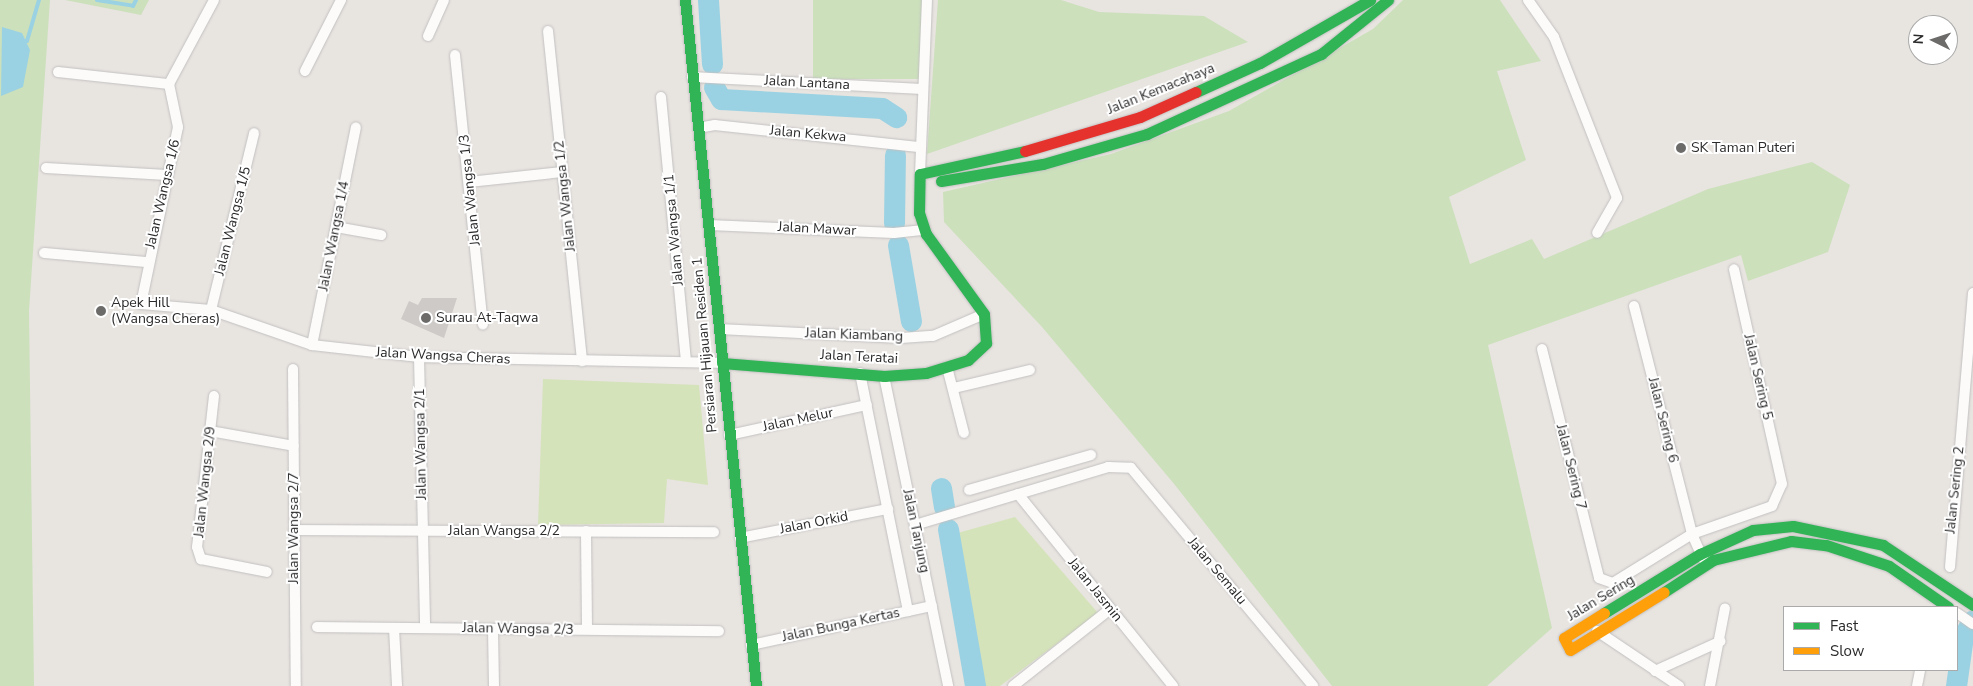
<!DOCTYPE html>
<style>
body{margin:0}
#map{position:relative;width:1973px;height:686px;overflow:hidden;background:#e8e4e0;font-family:"Nunito Sans",sans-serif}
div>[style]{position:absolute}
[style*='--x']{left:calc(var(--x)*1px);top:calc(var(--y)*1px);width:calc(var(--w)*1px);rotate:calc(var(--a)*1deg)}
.green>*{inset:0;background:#cce0bc;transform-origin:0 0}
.pitch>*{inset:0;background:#d5e3ba}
.water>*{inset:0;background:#9ad2e3}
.stream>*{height:4px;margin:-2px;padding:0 2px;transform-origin:2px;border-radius:2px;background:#9ad2e3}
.river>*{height:21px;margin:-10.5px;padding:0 10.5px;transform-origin:10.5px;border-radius:10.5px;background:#9ad2e3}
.building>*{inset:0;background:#cdcac7}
.roads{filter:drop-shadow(0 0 1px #c2c1c1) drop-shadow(0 0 1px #c2c1c1)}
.street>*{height:10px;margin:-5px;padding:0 5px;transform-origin:5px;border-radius:5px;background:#fcfbfa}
.fast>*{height:11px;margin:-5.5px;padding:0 5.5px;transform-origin:5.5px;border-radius:5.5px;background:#30b455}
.slow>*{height:11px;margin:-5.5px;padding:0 5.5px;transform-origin:5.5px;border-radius:5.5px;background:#ff9f0a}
.jam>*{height:11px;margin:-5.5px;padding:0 5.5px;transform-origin:5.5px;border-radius:5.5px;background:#e5322d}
.dots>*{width:14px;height:14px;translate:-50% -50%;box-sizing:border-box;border:2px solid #fff;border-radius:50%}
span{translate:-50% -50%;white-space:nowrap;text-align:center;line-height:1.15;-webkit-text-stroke:4px #fff;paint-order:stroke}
.street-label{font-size:14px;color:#2a2a2a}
.poi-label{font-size:14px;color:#2a2a2a}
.left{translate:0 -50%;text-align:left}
.legend{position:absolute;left:1783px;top:606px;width:175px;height:65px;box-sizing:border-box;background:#fff;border:1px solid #aaa;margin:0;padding:6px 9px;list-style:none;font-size:15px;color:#2a2a2a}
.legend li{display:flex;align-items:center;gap:10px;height:25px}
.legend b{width:25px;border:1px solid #aaa}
.north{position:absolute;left:1908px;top:15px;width:50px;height:50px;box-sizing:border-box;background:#fff;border:1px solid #aaa;border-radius:50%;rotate:274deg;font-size:14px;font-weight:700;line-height:20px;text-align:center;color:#2a2a2a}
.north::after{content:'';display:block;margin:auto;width:18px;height:22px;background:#6c6b6a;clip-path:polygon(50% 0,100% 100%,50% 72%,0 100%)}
</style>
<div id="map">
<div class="green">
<div style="clip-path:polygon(0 0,50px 0,29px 311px,34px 686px,0 686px)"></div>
<div style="clip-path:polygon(65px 0,149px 0,141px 15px)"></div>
<div style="left:813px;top:0;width:111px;height:79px"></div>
<div style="clip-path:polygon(938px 0,1061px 0,1099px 12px,1204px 16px,1248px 42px,927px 154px)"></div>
<div style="clip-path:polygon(1403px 0,1500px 0,1541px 61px,1497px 71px,1526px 160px,1449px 197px,1470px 264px,1532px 239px,1544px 259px,1708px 189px,1812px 162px,1850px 185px,1828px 252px,1748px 281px,1741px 255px,1488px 345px,1552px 628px,1487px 686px,1332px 686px,1175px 485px,1042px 327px,944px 222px,943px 192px,1111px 154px,1229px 111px,1373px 29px)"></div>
</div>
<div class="pitch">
<div style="clip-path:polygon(543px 379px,699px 385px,708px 485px,667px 479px,664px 523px,538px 525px)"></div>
<div style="clip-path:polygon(1015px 517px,1098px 613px,1000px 686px,981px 686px,954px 534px)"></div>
</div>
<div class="water">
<div style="clip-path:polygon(2px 27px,22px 33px,30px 50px,23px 87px,1px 96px)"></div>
</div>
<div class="stream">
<div style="--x:97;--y:0;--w:36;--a:9"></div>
<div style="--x:133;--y:6;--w:7;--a:-63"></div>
<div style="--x:22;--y:42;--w:5;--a:-11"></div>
<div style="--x:27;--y:41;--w:43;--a:-73.7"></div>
</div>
<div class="river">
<div style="--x:708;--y:0;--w:64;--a:86.4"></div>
<div style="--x:714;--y:87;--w:14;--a:60"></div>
<div style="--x:721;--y:99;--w:161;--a:3.2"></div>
<div style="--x:882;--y:108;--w:17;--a:33"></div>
<div style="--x:894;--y:223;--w:68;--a:-89.2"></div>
<div style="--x:898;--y:245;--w:77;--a:80.3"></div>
<div style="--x:941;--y:488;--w:19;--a:81"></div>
<div style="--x:948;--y:529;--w:159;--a:80.2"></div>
<div style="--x:1956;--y:686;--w:50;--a:-82"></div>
<div style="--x:1963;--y:636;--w:19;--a:-58"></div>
</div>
<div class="building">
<div style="clip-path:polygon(422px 298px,457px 298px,444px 338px,401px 319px,409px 301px,418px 305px)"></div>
</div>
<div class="roads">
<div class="street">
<div style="--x:1528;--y:0;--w:45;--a:54.9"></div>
<div style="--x:1554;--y:37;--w:173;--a:68.6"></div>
<div style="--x:1617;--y:198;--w:40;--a:119.7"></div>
<div style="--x:548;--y:31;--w:332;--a:84.1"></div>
<div style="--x:428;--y:36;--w:39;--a:-66"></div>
<div style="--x:455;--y:55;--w:271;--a:84.1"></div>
<div style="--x:305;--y:71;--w:80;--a:-63.1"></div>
<div style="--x:58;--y:72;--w:112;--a:6.2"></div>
<div style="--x:692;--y:77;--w:230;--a:3"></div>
<div style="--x:169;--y:84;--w:44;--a:78.2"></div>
<div style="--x:178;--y:127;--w:181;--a:101.8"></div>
<div style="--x:141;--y:304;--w:70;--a:4.9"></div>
<div style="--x:211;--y:310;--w:107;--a:19.1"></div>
<div style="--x:312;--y:345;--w:108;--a:6.4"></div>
<div style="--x:419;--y:357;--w:303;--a:1.1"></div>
<div style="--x:169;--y:84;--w:95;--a:-61.8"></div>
<div style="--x:661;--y:97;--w:266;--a:84.6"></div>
<div style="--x:698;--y:128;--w:17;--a:-10"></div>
<div style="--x:715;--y:125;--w:204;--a:6.2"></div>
<div style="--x:46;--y:168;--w:121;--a:3.3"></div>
<div style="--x:920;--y:174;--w:174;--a:-87.7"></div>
<div style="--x:469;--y:182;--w:94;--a:-6.1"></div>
<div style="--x:709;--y:225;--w:185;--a:2.5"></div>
<div style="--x:894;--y:233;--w:30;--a:-6"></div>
<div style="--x:336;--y:227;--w:46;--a:10.1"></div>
<div style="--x:44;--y:253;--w:103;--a:5"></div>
<div style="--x:1634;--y:306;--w:235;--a:75.7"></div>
<div style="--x:1692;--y:534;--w:27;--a:66"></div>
<div style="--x:211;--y:310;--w:182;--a:-76.3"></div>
<div style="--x:719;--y:329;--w:182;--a:2.8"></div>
<div style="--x:901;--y:338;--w:32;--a:-4"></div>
<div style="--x:933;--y:336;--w:56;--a:-23.3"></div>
<div style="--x:312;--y:345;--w:222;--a:-78.6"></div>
<div style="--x:1542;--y:349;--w:236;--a:76"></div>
<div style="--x:1599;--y:578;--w:15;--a:20"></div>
<div style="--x:1613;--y:583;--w:93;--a:-31.8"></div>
<div style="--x:1692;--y:534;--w:85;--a:-19.3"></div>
<div style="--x:1772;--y:506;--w:24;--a:-66"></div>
<div style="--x:1782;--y:484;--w:220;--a:-102.6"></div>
<div style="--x:419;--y:357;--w:271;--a:88.7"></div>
<div style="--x:947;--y:367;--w:68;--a:75.6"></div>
<div style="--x:293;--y:369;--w:317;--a:89.5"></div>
<div style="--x:860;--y:373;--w:243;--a:78.6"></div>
<div style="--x:884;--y:376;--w:317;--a:78.3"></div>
<div style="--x:954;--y:388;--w:78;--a:-13.3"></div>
<div style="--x:214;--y:396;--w:152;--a:96.4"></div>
<div style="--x:197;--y:547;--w:13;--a:72"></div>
<div style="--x:201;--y:559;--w:67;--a:11.1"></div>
<div style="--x:210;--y:431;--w:85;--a:10.1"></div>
<div style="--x:729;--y:435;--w:141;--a:-12.3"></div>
<div style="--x:969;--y:490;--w:127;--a:-16"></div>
<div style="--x:1018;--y:494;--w:247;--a:51.1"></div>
<div style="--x:915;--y:525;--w:202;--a:-16.7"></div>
<div style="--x:1108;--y:467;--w:23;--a:2"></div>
<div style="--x:1131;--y:468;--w:284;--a:50.1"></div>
<div style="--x:294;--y:530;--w:420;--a:0.3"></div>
<div style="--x:586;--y:531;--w:98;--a:89.4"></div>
<div style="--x:740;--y:538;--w:151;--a:-11.1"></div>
<div style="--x:1950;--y:567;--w:275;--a:-85.2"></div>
<div style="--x:1957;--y:613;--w:19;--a:35"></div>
<div style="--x:317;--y:627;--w:402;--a:0.6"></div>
<div style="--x:394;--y:628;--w:58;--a:87"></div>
<div style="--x:493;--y:629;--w:57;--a:89"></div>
<div style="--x:1597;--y:631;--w:99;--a:33.9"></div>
<div style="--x:751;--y:645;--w:185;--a:-12.2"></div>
<div style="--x:1655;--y:671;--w:72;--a:-24.4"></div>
<div style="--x:1013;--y:686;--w:124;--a:-38.4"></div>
<div style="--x:1710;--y:686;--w:79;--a:-79.1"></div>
<div style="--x:1917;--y:686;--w:16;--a:-79"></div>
</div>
<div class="fast">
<div style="--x:685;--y:0;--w:690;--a:84.09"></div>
<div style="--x:1196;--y:92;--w:70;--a:-24.4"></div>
<div style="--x:1260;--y:63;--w:127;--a:-29.8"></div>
<div style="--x:941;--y:181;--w:103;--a:-9.5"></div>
<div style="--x:1043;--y:164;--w:108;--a:-16.1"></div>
<div style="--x:1147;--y:134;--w:192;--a:-24.7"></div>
<div style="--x:1321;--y:54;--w:86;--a:-38.9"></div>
<div style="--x:722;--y:363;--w:163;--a:4.6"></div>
<div style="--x:884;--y:376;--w:42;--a:-4.1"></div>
<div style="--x:926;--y:373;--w:44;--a:-17.2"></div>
<div style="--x:968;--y:360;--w:25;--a:-43"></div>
<div style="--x:986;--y:343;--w:29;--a:-94"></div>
<div style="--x:984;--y:314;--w:99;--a:-125.9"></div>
<div style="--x:926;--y:234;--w:22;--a:-108"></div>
<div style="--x:919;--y:213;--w:39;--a:-89"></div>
<div style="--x:920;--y:174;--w:107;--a:-12.4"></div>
<div style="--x:1664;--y:592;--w:59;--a:-33.1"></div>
<div style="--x:1713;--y:560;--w:80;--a:-13.7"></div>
<div style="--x:1791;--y:541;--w:35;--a:7"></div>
<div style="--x:1826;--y:545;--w:66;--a:18.4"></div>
<div style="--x:1889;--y:566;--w:72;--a:34.8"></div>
<div style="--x:1604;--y:613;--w:113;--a:-31.6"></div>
<div style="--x:1700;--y:554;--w:58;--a:-24.4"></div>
<div style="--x:1753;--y:530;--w:40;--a:-5.7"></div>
<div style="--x:1793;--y:526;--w:92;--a:11.9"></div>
<div style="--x:1883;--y:545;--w:108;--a:33.7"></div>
</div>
<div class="slow">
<div style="--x:1604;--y:613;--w:47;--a:148"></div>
<div style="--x:1564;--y:638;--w:13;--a:63"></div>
<div style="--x:1570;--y:650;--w:110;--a:-31.7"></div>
</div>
<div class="jam">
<div style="--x:1025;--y:151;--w:120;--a:-16.5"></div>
<div style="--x:1140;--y:117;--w:61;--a:-24.1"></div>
</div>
</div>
<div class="dots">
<div style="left:1681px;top:148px;background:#6c6b6a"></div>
<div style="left:101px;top:311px;background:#6c6b6a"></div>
<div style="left:426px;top:318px;background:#6c6b6a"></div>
</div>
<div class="street-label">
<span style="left:807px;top:83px;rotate:3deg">Jalan Lantana</span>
<span style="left:1161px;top:89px;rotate:-22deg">Jalan Kemacahaya</span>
<span style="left:808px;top:134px;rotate:5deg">Jalan Kekwa</span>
<span style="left:470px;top:190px;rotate:-96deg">Jalan Wangsa 1/3</span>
<span style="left:163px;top:194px;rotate:-77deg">Jalan Wangsa 1/6</span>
<span style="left:565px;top:196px;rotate:-96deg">Jalan Wangsa 1/2</span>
<span style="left:233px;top:221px;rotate:-76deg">Jalan Wangsa 1/5</span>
<span style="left:817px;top:229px;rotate:3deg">Jalan Mawar</span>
<span style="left:674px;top:230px;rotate:-95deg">Jalan Wangsa 1/1</span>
<span style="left:334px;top:236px;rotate:-79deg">Jalan Wangsa 1/4</span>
<span style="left:854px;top:335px;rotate:2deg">Jalan Kiambang</span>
<span style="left:705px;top:345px;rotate:-95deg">Persiaran Hijauan Residen 1</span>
<span style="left:443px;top:356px;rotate:3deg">Jalan Wangsa Cheras</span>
<span style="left:859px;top:357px;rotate:3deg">Jalan Teratai</span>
<span style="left:1758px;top:377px;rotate:77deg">Jalan Sering 5</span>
<span style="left:798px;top:420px;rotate:-12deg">Jalan Melur</span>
<span style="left:1663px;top:420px;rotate:76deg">Jalan Sering 6</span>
<span style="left:421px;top:444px;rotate:-91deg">Jalan Wangsa 2/1</span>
<span style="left:1571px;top:467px;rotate:76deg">Jalan Sering 7</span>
<span style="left:205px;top:482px;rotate:-84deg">Jalan Wangsa 2/9</span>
<span style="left:1955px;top:490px;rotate:-84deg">Jalan Sering 2</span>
<span style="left:814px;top:523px;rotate:-11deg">Jalan Orkid</span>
<span style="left:294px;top:528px;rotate:-90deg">Jalan Wangsa 2/7</span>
<span style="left:504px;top:531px">Jalan Wangsa 2/2</span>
<span style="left:916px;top:531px;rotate:78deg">Jalan Tanjung</span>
<span style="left:1217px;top:571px;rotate:50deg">Jalan Semalu</span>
<span style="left:1095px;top:590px;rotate:51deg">Jalan Jasmin</span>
<span style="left:1601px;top:598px;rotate:-31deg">Jalan Sering</span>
<span style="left:841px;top:625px;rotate:-12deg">Jalan Bunga Kertas</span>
<span style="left:518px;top:629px;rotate:1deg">Jalan Wangsa 2/3</span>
</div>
<div class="poi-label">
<span class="left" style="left:1691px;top:148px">SK Taman Puteri</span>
<span class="left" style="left:111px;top:311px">Apek Hill<br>(Wangsa Cheras)</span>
<span class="left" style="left:436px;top:318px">Surau At-Taqwa</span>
</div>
<ul class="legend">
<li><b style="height:6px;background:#30b455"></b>Fast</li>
<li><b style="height:6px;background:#ff9f0a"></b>Slow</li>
</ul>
<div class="north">N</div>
</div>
